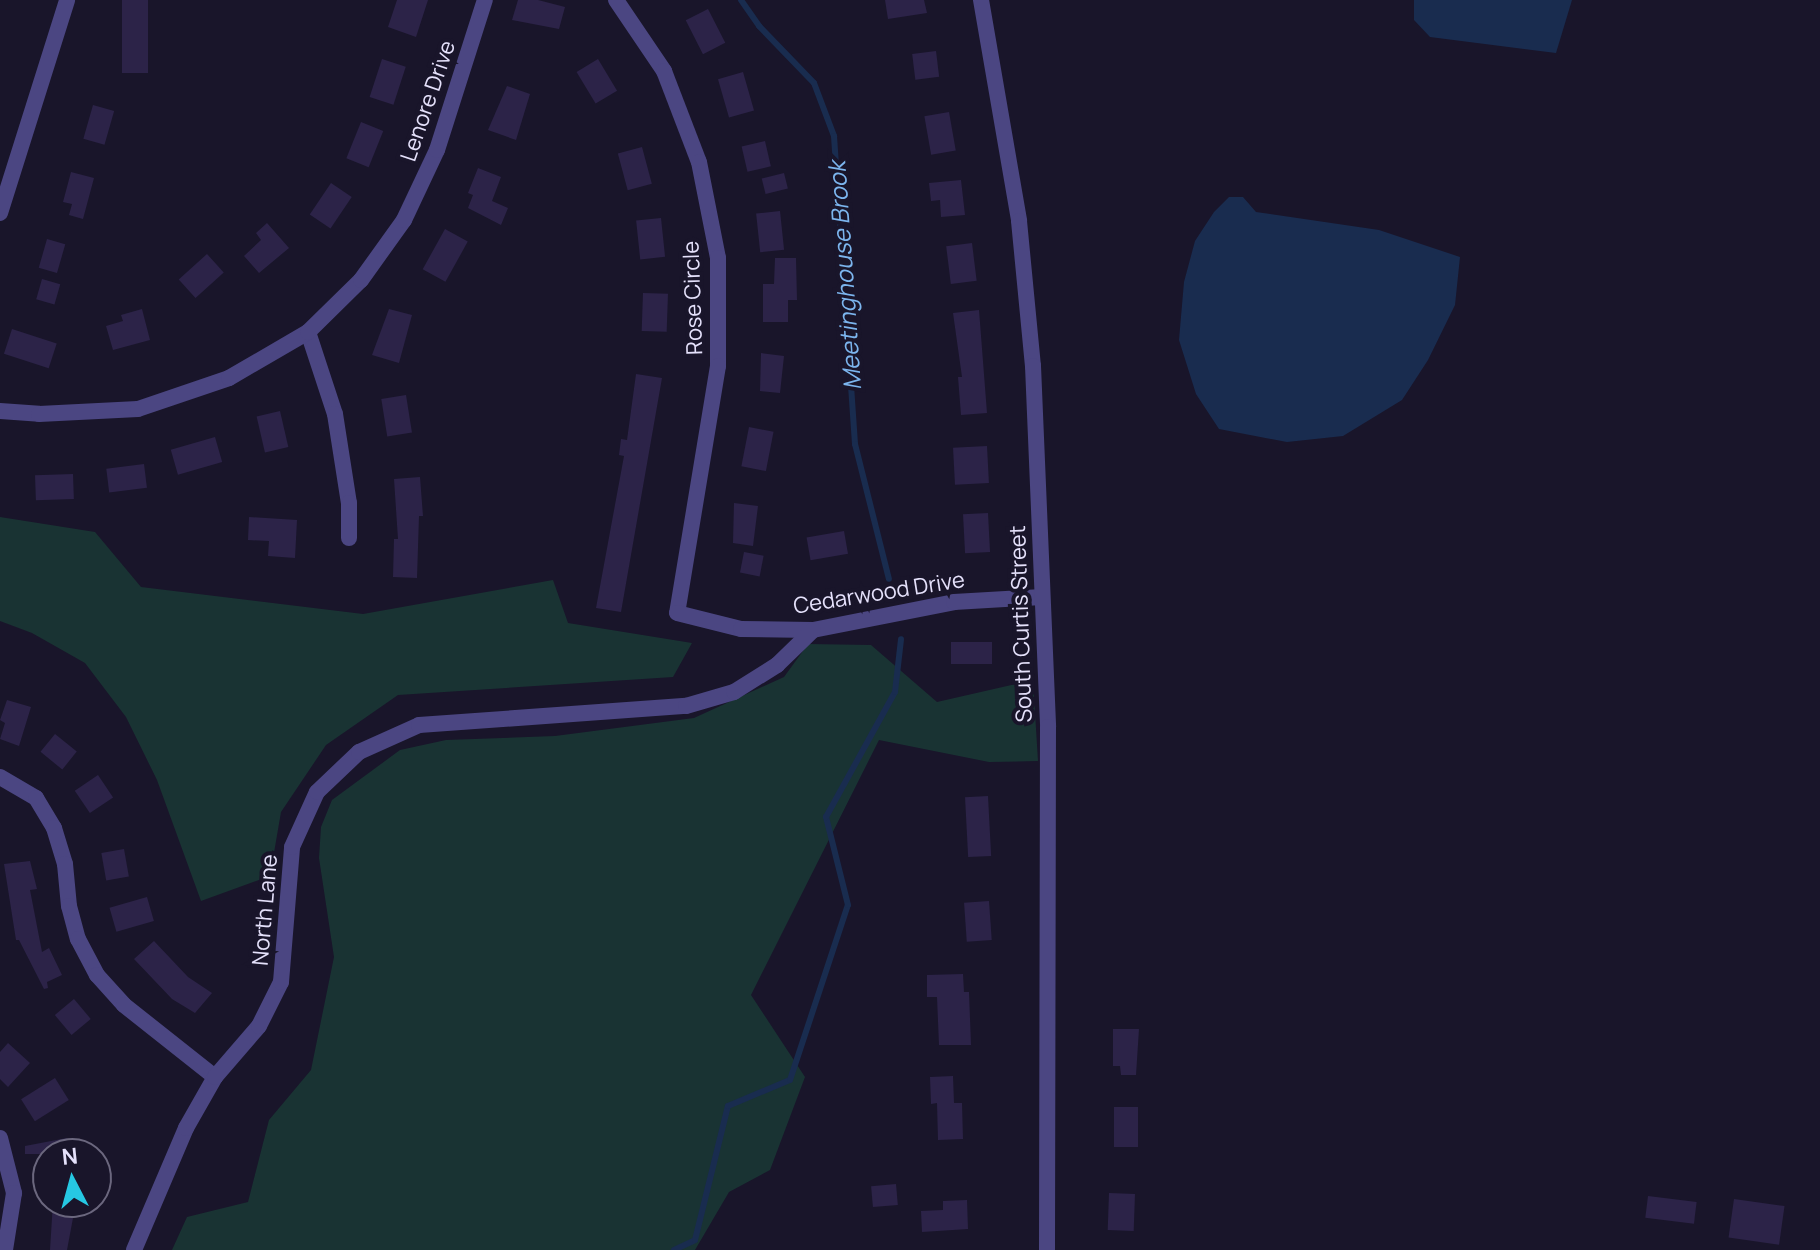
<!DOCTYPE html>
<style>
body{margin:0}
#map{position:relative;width:1820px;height:1250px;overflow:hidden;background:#19152a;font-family:Manrope,sans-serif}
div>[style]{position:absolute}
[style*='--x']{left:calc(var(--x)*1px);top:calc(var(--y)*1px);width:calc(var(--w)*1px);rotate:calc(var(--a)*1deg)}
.green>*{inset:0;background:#193333}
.water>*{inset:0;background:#192c4f}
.stream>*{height:6px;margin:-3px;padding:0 3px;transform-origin:3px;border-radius:3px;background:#192c4f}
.building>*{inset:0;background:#2c2348;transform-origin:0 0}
.minor>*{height:16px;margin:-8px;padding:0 8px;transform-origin:8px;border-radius:8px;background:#4b4682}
.tertiary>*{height:16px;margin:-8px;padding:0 8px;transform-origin:8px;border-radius:8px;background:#4b4682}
span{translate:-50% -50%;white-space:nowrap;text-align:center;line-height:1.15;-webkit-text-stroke:8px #19152a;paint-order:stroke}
.street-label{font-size:22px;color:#e5e1fb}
.water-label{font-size:24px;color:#7cb5ee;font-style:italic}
.north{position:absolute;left:32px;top:1138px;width:80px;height:80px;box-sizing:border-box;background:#19152a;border:2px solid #6b677e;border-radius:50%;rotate:354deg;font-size:22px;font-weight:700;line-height:32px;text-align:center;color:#e5e1fb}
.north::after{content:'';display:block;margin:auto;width:28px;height:36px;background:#26c8e3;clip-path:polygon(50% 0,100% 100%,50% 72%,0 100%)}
</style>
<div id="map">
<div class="green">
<div style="clip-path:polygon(0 517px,95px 532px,141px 587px,363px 614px,553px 580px,568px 623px,692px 643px,673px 677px,398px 695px,326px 745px,281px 812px,270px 876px,201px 901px,157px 780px,126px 717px,85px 663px,32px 633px,0 621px)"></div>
<div style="clip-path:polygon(808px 644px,871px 645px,937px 702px,1033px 680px,1038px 761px,989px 762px,879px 740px,751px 995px,805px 1077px,770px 1170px,729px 1192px,695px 1250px,172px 1250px,187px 1217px,248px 1202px,269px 1120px,311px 1070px,334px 957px,319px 858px,321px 827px,332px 800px,400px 750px,446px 740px,555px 736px,694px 718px,784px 677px)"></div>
</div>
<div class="water">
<div style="clip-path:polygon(1414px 0,1572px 0,1556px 53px,1430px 37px,1414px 20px)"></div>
<div style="clip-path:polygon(1229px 197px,1243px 197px,1256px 212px,1379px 230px,1460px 257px,1455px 305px,1428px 360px,1402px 400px,1343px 436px,1287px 442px,1219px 429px,1196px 394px,1179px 340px,1184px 282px,1195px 241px,1214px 212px)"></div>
</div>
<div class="stream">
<div style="--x:741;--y:0;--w:32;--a:55"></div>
<div style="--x:759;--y:26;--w:79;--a:46"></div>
<div style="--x:814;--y:83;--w:57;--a:69.3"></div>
<div style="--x:834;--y:136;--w:309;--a:86.1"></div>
<div style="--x:855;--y:444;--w:139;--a:75.9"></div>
<div style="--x:674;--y:1250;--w:23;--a:-25"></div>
<div style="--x:695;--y:1240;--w:138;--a:-76.2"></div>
<div style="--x:728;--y:1106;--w:67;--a:-22.8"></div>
<div style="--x:790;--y:1080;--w:184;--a:-71.7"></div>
<div style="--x:848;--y:905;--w:91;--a:-104"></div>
<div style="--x:826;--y:817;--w:143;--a:-61.1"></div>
<div style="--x:895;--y:692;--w:53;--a:-83.5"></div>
</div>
<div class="building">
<div style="left:122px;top:0;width:26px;height:73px"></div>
<div style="clip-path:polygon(397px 0,428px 0,416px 37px,388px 27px)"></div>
<div style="clip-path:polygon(518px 0,538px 0,565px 7px,559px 29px,512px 20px)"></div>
<div style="clip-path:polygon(885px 0,924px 0,927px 13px,888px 19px)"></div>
<div style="left:708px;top:9px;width:38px;height:25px;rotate:63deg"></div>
<div style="left:936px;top:51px;width:26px;height:24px;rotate:83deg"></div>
<div style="left:382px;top:59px;width:25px;height:40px;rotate:18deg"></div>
<div style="left:598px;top:59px;width:37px;height:25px;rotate:59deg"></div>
<div style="left:743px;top:72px;width:40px;height:26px;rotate:74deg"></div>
<div style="clip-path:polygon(507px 86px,530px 94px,516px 140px,488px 130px)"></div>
<div style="left:93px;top:105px;width:22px;height:35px;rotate:16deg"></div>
<div style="left:949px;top:112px;width:39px;height:25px;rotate:80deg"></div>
<div style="left:361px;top:122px;width:24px;height:39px;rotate:22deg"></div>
<div style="left:765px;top:141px;width:26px;height:24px;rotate:77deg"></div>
<div style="left:642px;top:147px;width:38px;height:25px;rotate:75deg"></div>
<div style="clip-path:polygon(478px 168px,501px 177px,492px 201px,508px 208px,501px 225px,468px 208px,473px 195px,468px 193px)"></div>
<div style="clip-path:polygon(71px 172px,94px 178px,83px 219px,69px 215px,72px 204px,63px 202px)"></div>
<div style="left:784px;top:173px;width:16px;height:23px;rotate:76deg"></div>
<div style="clip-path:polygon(961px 180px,965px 215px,941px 217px,940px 200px,931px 201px,929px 183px)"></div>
<div style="left:331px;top:183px;width:25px;height:38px;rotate:34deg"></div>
<div style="left:780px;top:211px;width:39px;height:24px;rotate:84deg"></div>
<div style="left:661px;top:218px;width:39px;height:25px;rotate:84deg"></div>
<div style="clip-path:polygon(267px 223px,289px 248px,259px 273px,244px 256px,261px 240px,256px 233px)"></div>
<div style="left:445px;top:229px;width:26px;height:46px;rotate:29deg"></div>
<div style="left:47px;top:239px;width:19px;height:30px;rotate:16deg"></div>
<div style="left:972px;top:243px;width:38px;height:26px;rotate:83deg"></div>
<div style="left:207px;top:254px;width:25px;height:38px;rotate:48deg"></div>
<div style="clip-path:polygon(775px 258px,796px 258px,797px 300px,788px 300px,788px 322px,763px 322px,763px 284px,774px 284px)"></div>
<div style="left:42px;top:279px;width:19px;height:21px;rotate:16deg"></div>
<div style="left:643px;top:293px;width:25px;height:38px;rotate:2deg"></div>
<div style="clip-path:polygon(142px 309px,150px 340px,113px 350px,106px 326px,123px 321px,121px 315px)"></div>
<div style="clip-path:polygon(389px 309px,412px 315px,399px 363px,372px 355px)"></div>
<div style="clip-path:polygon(979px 310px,987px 413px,961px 415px,958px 377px,962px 377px,953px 313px)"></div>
<div style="left:12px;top:329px;width:47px;height:26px;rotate:18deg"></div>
<div style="clip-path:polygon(761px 353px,784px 356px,780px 393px,760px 391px)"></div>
<div style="clip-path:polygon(636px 374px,662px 378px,621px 612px,596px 608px,624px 456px,619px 455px,621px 439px,627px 440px)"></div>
<div style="left:406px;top:395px;width:38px;height:25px;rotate:81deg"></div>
<div style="left:280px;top:411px;width:37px;height:24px;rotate:77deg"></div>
<div style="left:749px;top:427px;width:25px;height:40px;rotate:11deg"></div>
<div style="left:215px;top:437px;width:26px;height:46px;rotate:74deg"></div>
<div style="left:987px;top:446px;width:37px;height:34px;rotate:87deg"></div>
<div style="left:144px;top:464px;width:24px;height:38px;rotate:83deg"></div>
<div style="left:73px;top:474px;width:25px;height:38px;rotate:88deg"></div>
<div style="clip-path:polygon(420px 477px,423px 516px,419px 516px,417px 578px,393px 577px,394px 539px,398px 539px,394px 479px)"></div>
<div style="clip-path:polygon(734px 503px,758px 506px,753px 546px,733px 543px)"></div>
<div style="left:988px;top:513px;width:39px;height:25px;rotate:87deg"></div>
<div style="clip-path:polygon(249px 517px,297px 520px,295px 558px,268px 556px,269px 541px,248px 540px)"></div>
<div style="left:844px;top:531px;width:23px;height:38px;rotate:80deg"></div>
<div style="left:744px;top:552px;width:20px;height:21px;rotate:11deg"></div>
<div style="left:992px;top:642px;width:22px;height:41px;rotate:90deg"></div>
<div style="clip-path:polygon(7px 700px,31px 707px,19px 746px,0 739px,5px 723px,0 720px)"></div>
<div style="left:55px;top:734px;width:28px;height:23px;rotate:39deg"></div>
<div style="left:98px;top:775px;width:27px;height:28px;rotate:56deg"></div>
<div style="left:988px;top:796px;width:60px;height:23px;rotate:87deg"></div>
<div style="left:124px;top:849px;width:28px;height:23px;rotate:80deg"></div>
<div style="clip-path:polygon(30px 861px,37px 889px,30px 890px,42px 952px,49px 948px,62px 975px,47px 982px,48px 988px,44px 989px,19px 940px,16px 940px,4px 864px)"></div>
<div style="left:147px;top:897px;width:25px;height:39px;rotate:74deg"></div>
<div style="left:989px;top:901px;width:39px;height:25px;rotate:86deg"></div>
<div style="clip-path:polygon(154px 941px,188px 977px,212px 993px,195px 1013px,172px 999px,134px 959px)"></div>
<div style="clip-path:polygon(963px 974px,964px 992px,969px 992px,971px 1045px,939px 1045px,937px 997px,927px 997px,927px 975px)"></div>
<div style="left:74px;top:999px;width:26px;height:25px;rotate:50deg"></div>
<div style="clip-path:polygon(1113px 1029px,1139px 1029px,1136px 1075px,1121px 1075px,1120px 1066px,1113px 1066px)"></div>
<div style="clip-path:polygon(8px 1043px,30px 1063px,8px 1087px,0 1079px,0 1052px)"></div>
<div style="clip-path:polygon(953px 1076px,954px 1103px,962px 1103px,963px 1139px,938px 1140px,937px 1103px,931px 1104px,930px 1077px)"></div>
<div style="left:55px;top:1078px;width:26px;height:40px;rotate:58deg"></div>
<div style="left:1114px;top:1107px;width:24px;height:40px"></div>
<div style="clip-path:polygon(67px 1138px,70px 1154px,25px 1154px,25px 1146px)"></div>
<div style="left:896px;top:1184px;width:21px;height:25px;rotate:85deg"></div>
<div style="left:1109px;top:1193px;width:26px;height:37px;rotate:2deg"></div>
<div style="left:1648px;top:1196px;width:49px;height:22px;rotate:7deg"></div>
<div style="left:1734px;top:1199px;width:51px;height:39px;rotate:8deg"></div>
<div style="clip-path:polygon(967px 1200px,968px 1229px,922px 1232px,921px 1211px,943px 1210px,943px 1201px)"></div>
<div style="clip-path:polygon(53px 1202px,76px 1202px,67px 1250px,50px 1250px)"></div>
</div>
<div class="minor">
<div style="--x:616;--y:0;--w:86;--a:55.9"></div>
<div style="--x:664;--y:71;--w:97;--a:69"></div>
<div style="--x:699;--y:162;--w:98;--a:78.8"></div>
<div style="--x:718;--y:258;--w:108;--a:90"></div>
<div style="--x:718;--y:366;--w:250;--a:99.4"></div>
<div style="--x:677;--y:613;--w:66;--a:14"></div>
<div style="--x:741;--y:629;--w:72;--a:0.8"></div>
<div style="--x:813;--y:630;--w:144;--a:-11.2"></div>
<div style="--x:954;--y:602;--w:88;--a:-3.3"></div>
<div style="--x:0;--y:213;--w:223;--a:-72.5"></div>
<div style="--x:308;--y:332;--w:86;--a:71.8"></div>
<div style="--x:335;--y:414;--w:90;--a:81.1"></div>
<div style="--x:349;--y:503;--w:35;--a:90"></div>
<div style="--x:0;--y:411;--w:39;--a:4"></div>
<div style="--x:39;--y:414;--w:99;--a:-2.9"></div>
<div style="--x:138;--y:409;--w:96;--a:-18.8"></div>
<div style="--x:229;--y:378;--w:91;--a:-30.2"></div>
<div style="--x:308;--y:332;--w:74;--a:-44.5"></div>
<div style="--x:361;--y:280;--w:74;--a:-54.4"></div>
<div style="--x:404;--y:220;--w:77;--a:-64.8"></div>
<div style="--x:437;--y:150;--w:157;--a:-72.3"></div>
<div style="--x:0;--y:777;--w:42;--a:30.3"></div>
<div style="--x:36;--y:798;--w:35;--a:59"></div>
<div style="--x:54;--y:828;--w:38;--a:73"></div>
<div style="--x:65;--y:864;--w:42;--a:84.6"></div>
<div style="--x:69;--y:906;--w:34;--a:75"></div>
<div style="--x:78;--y:939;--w:41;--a:62.2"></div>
<div style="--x:97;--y:975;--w:40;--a:48"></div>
<div style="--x:124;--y:1005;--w:116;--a:38.4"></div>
<div style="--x:0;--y:1138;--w:57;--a:75.7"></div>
<div style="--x:14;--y:1193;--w:58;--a:99"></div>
<div style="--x:134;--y:1250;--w:133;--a:-66.9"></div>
<div style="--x:186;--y:1128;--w:59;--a:-60.4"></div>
<div style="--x:215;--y:1077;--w:67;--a:-49.2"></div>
<div style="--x:259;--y:1026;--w:49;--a:-63.4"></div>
<div style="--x:281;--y:982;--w:135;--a:-85.3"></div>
<div style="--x:292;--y:847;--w:60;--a:-65.6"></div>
<div style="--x:317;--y:792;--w:58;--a:-43.6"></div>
<div style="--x:359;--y:752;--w:66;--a:-24.2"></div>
<div style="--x:419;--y:725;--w:268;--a:-4.1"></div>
<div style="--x:686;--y:706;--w:50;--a:-16.3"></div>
<div style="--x:734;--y:692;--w:51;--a:-32.1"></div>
<div style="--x:777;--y:665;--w:50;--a:-44.2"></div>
</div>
<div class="tertiary">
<div style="--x:981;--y:0;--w:224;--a:80.2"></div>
<div style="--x:1019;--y:221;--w:146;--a:84.5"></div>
<div style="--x:1033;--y:366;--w:361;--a:87.6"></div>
<div style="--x:1048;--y:727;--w:523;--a:90.11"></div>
</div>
<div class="street-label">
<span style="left:428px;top:101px;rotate:-71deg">Lenore Drive</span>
<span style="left:693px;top:298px;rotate:-92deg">Rose Circle</span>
<span style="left:879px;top:593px;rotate:-9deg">Cedarwood Drive</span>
<span style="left:1021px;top:624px;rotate:-92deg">South Curtis Street</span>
<span style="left:265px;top:910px;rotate:-85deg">North Lane</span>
</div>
<div class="water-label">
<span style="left:844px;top:276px;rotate:-94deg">Meetinghouse Brook</span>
</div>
<div class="north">N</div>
</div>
